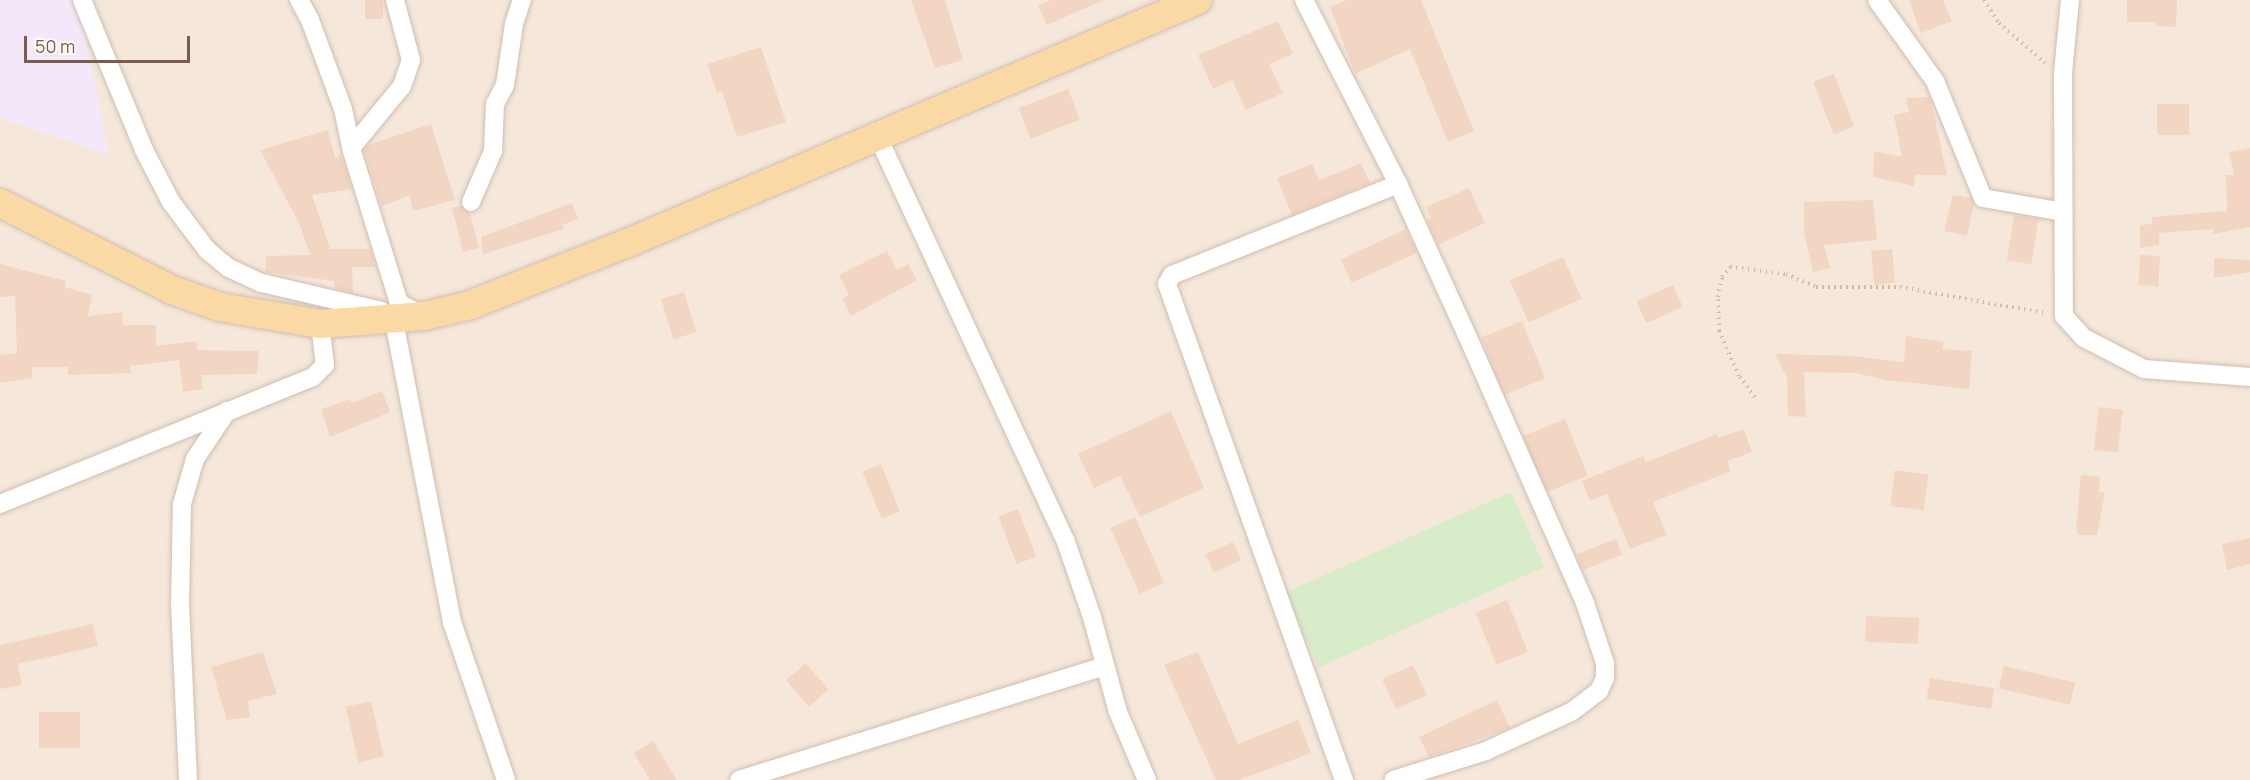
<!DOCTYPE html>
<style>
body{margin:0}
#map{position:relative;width:2250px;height:780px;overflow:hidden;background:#fdf6ec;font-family:Manrope,sans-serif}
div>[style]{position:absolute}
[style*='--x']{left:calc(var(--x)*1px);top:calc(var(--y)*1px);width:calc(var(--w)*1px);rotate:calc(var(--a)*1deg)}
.residential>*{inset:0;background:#f5e8da;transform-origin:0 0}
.education>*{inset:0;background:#f3e8fa}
.green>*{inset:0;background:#d8ecc9;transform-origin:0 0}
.building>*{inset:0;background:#f3d5c3;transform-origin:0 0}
.path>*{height:4px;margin-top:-2px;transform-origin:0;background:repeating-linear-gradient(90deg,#d9b8a5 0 1.5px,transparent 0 6px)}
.roads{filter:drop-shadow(0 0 2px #d1beb0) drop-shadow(0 0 2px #d1beb0)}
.minor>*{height:18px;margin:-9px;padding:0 9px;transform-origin:9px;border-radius:9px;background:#fff}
.primary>*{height:28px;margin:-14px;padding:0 14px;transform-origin:14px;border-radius:14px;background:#fbd9a5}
span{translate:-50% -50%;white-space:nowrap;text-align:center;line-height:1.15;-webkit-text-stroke:6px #fffaf3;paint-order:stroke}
.scale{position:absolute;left:24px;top:36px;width:166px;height:27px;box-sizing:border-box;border:3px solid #7a5c4d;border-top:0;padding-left:8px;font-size:18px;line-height:21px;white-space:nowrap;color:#7a5c4d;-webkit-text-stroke:4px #fffaf3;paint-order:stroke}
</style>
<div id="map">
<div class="residential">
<div style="left:0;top:0;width:2250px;height:780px"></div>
</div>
<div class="education">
<div style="clip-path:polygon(0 0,74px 0,84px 29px,109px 155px,0 118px)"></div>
</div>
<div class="green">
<div style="left:1511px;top:492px;width:82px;height:247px;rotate:66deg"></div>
</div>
<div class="building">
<div style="left:365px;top:0;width:18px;height:19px"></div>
<div style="clip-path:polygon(911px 0,945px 0,963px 60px,935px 68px)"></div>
<div style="clip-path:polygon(1051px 0,1104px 0,1047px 25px,1038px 6px)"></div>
<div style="clip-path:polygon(1347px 0,1421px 0,1474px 131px,1448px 142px,1410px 49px,1355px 74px,1330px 7px)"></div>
<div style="clip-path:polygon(1909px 0,1943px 0,1952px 21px,1921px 33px)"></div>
<div style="clip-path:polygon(2127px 0,2177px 0,2176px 27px,2156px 26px,2156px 22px,2127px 22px)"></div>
<div style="clip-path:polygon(1278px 21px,1293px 54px,1269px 64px,1283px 93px,1246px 110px,1232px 80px,1213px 89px,1198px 55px)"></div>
<div style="clip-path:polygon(761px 47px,786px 122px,737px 137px,722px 91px,717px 93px,707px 64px)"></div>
<div style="left:1834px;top:74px;width:56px;height:22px;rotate:69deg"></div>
<div style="left:1068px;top:89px;width:33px;height:53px;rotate:69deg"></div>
<div style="clip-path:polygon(1930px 97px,1947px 175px,1915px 175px,1914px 186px,1873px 177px,1874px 151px,1902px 157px,1894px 115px,1909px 112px,1906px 98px)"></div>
<div style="left:2157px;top:104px;width:32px;height:31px"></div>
<div style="clip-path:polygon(431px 124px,455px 200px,413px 211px,410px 195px,382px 206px,364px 150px,368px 145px)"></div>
<div style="clip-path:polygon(328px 130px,335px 158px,341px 155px,352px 189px,312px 195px,330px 249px,370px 249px,376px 267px,352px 267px,353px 293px,335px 288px,334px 281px,266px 272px,266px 256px,310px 255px,300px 225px,260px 150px)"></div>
<div style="clip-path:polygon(2250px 148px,2250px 227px,2213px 234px,2213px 229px,2159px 233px,2159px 245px,2140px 248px,2140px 225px,2152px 224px,2152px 217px,2227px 211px,2226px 175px,2234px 175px,2229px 152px)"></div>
<div style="clip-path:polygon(1361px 163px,1370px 183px,1292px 215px,1277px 178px,1312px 164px,1319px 180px)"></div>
<div style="clip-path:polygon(1469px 188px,1485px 223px,1438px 245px,1427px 220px,1431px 219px,1426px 207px)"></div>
<div style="clip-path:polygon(1953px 195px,1971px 198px,1974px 204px,1967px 236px,1944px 231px)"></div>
<div style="clip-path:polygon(1873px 200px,1877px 240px,1824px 245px,1830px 268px,1813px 272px,1804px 232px,1804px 202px)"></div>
<div style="clip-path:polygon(572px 203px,578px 218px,563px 225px,564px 229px,483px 254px,481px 237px)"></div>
<div style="clip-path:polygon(461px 206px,470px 213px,479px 248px,463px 252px,452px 208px)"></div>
<div style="left:2014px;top:215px;width:25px;height:46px;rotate:9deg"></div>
<div style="left:1406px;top:229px;width:26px;height:72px;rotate:65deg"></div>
<div style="left:1892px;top:249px;width:34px;height:21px;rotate:85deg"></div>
<div style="clip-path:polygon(887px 251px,897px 270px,908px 264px,917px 280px,851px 316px,842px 299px,849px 295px,839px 275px)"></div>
<div style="left:2140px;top:255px;width:20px;height:30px;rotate:3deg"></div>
<div style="left:1563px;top:257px;width:46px;height:58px;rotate:66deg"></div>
<div style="clip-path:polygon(2214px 258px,2250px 260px,2250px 272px,2214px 278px)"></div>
<div style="clip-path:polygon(0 264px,66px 281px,65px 287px,92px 295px,88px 316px,122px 312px,123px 325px,156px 325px,156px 346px,196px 341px,197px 350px,259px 351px,257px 374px,201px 375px,203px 389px,183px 392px,179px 360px,130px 366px,131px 373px,68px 375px,68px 367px,32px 367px,32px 378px,0 383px,0 355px,17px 353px,15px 296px,0 297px)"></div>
<div style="left:1673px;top:285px;width:24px;height:40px;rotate:66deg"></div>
<div style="left:684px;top:292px;width:42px;height:24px;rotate:73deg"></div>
<div style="left:1522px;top:321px;width:62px;height:44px;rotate:68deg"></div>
<div style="clip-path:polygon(1906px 336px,1944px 342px,1942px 349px,1972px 351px,1969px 389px,1885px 380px,1856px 373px,1804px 372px,1806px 417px,1788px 416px,1787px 378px,1775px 354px,1853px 356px,1904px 362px)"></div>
<div style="clip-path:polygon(382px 391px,390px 412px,330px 437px,321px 409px,351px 399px,352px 403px)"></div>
<div style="left:2099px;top:407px;width:24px;height:43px;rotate:7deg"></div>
<div style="clip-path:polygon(1171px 411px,1204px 488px,1140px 517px,1120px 476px,1094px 488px,1078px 454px)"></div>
<div style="left:1565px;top:419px;width:61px;height:45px;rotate:68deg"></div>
<div style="clip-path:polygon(1744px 429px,1752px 452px,1727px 461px,1731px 471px,1653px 502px,1667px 535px,1630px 549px,1607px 494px,1590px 501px,1582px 481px,1643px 456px,1646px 462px,1717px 434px,1718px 438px)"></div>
<div style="left:881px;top:464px;width:51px;height:20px;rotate:68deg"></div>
<div style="left:1895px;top:470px;width:34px;height:36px;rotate:8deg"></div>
<div style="clip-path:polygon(2081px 475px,2100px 477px,2099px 492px,2105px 493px,2097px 535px,2078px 535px,2076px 529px)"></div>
<div style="left:1018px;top:509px;width:51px;height:21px;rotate:69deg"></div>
<div style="left:1135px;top:517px;width:72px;height:27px;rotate:66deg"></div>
<div style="clip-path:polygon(2250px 538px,2250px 564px,2227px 570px,2222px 544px)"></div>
<div style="left:1616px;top:539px;width:17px;height:42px;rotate:69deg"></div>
<div style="left:1233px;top:542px;width:20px;height:30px;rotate:66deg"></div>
<div style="left:1507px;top:600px;width:56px;height:34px;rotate:68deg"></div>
<div style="left:1866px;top:616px;width:53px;height:26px;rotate:2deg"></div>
<div style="clip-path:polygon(93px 624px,98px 646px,18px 664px,22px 685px,0 689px,0 645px)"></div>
<div style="clip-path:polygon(263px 652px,277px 694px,248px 701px,250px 717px,227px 720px,211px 667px)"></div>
<div style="clip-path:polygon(1198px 652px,1238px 744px,1298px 720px,1311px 753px,1239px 780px,1216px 780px,1164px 665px)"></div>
<div style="left:806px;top:663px;width:35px;height:26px;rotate:50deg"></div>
<div style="left:1413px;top:665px;width:33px;height:34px;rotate:65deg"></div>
<div style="left:2004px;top:666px;width:73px;height:23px;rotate:13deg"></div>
<div style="left:1930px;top:678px;width:65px;height:21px;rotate:9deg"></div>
<div style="clip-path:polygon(1497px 700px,1510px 728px,1429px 757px,1419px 737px)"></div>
<div style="left:371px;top:701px;width:57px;height:26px;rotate:77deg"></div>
<div style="left:39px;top:712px;width:41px;height:36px"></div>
<div style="clip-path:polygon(653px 741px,677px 780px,650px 780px,634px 753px)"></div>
</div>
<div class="path">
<div style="--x:1984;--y:0;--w:27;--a:57"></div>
<div style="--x:1999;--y:23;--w:61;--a:41"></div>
<div style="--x:1755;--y:397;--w:26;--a:-127"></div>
<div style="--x:1739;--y:376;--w:49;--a:-114"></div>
<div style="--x:1719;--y:331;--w:34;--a:-92"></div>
<div style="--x:1718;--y:297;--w:20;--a:-79"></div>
<div style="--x:1722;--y:277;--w:13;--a:-51"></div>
<div style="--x:1730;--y:267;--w:56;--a:7.1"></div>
<div style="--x:1786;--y:274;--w:33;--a:23"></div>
<div style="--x:1816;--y:287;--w:84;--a:0"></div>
<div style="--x:1900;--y:287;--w:147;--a:10.2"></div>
</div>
<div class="roads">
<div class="minor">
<div style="--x:82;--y:0;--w:162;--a:67.5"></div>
<div style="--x:144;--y:150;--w:59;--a:62.6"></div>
<div style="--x:171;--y:202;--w:60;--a:53.1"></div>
<div style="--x:207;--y:250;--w:26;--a:40"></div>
<div style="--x:227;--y:267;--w:38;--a:25"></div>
<div style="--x:262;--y:283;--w:123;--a:13.1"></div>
<div style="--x:299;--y:0;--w:23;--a:61"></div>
<div style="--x:310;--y:20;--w:95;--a:69.7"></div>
<div style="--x:343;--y:109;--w:40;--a:78"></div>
<div style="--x:395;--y:0;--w:62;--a:75.1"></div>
<div style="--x:411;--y:60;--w:28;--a:109"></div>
<div style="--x:402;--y:86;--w:80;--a:129.4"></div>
<div style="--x:351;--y:148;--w:162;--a:72.8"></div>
<div style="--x:399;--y:303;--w:24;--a:28"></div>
<div style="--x:1304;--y:0;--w:207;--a:62.9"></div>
<div style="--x:1398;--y:184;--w:164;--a:65.5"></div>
<div style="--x:1466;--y:333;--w:295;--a:66.2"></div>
<div style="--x:1585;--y:603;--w:63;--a:71.6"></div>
<div style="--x:1605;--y:663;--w:15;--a:90"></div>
<div style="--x:1605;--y:678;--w:14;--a:115"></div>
<div style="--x:1599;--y:691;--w:35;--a:143"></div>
<div style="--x:1571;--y:712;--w:94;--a:155.4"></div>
<div style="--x:1486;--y:751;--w:97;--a:162.7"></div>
<div style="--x:1877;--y:0;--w:100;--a:54.4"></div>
<div style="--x:1935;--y:81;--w:126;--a:67.7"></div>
<div style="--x:1983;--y:198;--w:81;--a:9.9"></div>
<div style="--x:2070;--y:0;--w:73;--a:95.5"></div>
<div style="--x:2063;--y:73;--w:243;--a:89.8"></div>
<div style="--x:2064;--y:316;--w:30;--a:48"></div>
<div style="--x:2084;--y:338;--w:68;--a:27.3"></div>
<div style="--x:2144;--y:369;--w:106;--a:4.3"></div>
<div style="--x:878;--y:137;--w:443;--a:65.1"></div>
<div style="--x:1065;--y:539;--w:83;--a:70.9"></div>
<div style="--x:1092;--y:617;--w:98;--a:74.7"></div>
<div style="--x:1118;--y:712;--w:74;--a:66.9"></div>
<div style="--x:471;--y:202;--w:56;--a:-66.7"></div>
<div style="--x:493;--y:151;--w:47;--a:-87.6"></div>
<div style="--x:495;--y:104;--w:21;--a:-62"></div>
<div style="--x:505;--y:85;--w:62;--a:-81.6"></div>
<div style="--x:514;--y:24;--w:25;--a:-72"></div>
<div style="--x:394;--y:321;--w:307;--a:79.1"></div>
<div style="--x:452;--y:622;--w:167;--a:71.1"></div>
<div style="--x:0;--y:504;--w:338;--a:-22.1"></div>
<div style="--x:313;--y:377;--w:17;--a:-45"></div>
<div style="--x:325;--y:365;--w:41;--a:-97"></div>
<div style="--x:188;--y:780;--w:175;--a:-92.6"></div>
<div style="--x:180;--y:605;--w:101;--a:-88.9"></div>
<div style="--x:182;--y:504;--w:47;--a:-73.9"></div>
<div style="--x:195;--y:459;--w:58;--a:-56.3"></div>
<div style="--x:739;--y:780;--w:383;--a:-17.3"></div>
<div style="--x:1344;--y:780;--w:527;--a:-109.64"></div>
<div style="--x:1167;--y:284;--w:10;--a:-61"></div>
<div style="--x:1172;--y:275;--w:244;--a:-21.9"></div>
</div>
<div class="primary">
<div style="--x:0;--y:203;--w:193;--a:26.8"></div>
<div style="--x:172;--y:290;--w:51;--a:19.5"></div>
<div style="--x:220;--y:307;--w:101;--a:9.6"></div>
<div style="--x:320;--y:324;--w:105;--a:-4.4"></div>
<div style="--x:425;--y:316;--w:46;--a:-13.7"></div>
<div style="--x:470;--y:305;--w:172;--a:-21.5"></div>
<div style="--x:630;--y:242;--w:617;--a:-23.08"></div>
</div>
</div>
<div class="scale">50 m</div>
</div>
